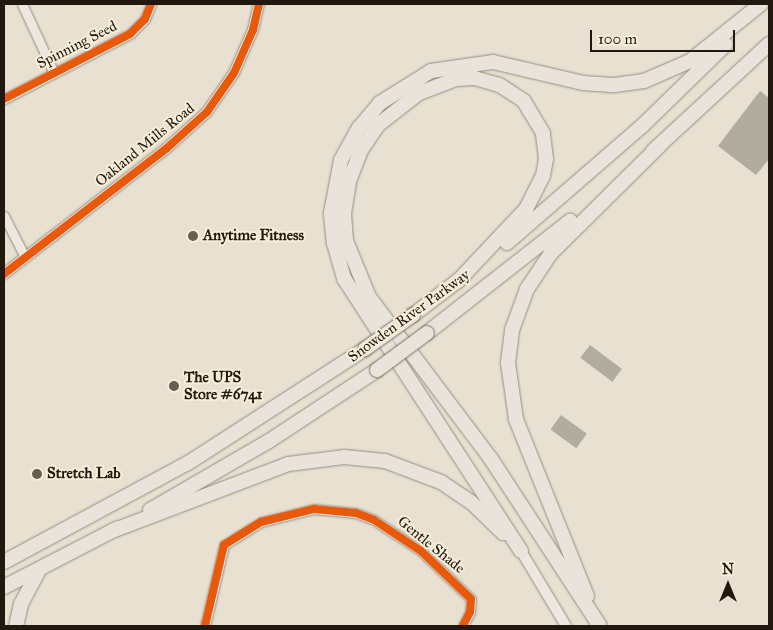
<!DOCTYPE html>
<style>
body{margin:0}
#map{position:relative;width:773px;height:630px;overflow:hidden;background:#e8e0d0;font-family:"IM FELL Great Primer",serif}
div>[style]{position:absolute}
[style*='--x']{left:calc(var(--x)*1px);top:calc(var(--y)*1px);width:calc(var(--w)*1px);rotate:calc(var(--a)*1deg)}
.building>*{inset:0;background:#b1aba0;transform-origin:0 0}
.roads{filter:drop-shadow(0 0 1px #938e83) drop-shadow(0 0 1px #938e83)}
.minor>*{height:9px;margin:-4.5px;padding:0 4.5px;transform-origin:4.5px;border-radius:4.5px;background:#ece8e0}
.tertiary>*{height:10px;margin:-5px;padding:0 5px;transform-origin:5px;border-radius:5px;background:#ece8e0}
.primary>*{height:14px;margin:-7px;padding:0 7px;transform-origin:7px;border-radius:7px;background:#e9e4db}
.bridges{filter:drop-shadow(0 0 1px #777269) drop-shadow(0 0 1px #777269)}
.primary-bridge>*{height:14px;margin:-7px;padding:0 7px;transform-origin:7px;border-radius:7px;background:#e9e4db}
.cycleway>*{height:8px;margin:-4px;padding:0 4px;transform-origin:4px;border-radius:4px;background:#e8590c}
.dots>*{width:14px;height:14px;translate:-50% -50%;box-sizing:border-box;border:2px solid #f7edd9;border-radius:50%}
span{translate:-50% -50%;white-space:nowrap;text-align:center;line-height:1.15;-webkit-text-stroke:4px #f7edd9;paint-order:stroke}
.street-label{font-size:15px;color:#21190f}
.poi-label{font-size:15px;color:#21190f;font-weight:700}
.left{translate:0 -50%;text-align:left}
.frame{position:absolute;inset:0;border:5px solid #21190f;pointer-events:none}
.north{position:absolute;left:703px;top:560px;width:50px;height:50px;-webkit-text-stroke:4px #f7edd9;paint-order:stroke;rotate:0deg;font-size:14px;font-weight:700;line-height:20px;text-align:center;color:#21190f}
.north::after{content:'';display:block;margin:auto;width:18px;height:22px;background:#21190f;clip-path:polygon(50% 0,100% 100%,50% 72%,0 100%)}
.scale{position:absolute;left:590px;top:30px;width:145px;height:22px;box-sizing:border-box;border:2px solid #21190f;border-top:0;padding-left:6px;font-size:15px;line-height:18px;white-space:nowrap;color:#21190f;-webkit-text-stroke:4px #f7edd9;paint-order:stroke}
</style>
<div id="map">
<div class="building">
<div style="clip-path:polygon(760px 91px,769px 98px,769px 159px,756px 175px,718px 146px)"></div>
<div style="left:590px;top:345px;width:40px;height:16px;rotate:37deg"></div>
<div style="left:561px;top:415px;width:32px;height:18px;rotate:36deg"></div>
</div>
<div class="roads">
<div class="minor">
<div style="--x:22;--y:4;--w:76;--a:65.1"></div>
<div style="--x:4;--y:99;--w:142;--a:-27.3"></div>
<div style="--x:130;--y:34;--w:21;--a:-45"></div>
<div style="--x:145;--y:19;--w:16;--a:-68"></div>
<div style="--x:4;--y:216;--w:46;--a:62.9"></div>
<div style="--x:205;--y:626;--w:83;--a:-76.8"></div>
<div style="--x:224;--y:545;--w:44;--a:-31.9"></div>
<div style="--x:261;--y:522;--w:55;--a:-13.8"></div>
<div style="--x:314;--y:509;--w:42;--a:5.4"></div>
<div style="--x:356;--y:513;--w:19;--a:21"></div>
<div style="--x:374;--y:520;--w:56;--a:33.4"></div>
<div style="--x:421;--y:551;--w:69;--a:43.8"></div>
<div style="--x:471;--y:599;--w:13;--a:94"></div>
<div style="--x:470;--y:612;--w:16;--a:117"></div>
</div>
<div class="tertiary">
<div style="--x:4;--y:274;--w:206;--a:-37.7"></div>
<div style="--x:167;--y:148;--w:54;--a:-42"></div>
<div style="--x:207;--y:112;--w:47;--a:-55.3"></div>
<div style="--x:234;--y:73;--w:47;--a:-66.2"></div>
<div style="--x:253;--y:30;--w:27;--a:-77"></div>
<div style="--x:521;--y:551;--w:87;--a:59"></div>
</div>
<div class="primary">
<div style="--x:653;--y:151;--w:158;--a:-42.7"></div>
<div style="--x:507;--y:243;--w:179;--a:-40.9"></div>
<div style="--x:642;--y:126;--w:117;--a:-44.3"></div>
<div style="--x:457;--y:282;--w:100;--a:-46.6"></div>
<div style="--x:526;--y:209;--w:37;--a:-63"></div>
<div style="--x:543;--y:176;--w:17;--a:-80"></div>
<div style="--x:546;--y:159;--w:26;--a:-97"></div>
<div style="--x:543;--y:133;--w:37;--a:-121"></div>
<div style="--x:524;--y:101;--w:30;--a:-147"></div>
<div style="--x:499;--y:85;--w:25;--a:-164"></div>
<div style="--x:475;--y:78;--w:19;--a:177"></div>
<div style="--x:456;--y:79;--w:40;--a:159"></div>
<div style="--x:419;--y:93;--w:52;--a:142"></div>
<div style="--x:378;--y:125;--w:30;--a:124"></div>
<div style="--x:361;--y:150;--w:34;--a:111"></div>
<div style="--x:349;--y:182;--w:31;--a:99"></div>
<div style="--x:344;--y:213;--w:28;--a:86"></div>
<div style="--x:346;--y:241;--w:61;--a:67.7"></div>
<div style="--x:369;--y:297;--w:203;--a:53"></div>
<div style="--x:491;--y:459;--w:199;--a:56.9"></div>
<div style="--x:413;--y:315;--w:64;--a:-37.4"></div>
<div style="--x:427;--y:333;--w:182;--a:-38.1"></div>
<div style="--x:150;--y:510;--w:138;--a:-30.1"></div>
<div style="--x:269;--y:441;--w:129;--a:-33.3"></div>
<div style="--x:112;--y:531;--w:188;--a:-20.8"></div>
<div style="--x:288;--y:464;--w:56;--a:-7.1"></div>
<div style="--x:344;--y:457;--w:41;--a:5.6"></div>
<div style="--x:385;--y:461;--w:60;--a:20.6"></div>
<div style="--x:441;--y:482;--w:36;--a:34"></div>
<div style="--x:471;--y:502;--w:45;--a:44.1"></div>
<div style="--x:521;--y:551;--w:325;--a:-123"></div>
<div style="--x:344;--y:278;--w:35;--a:-106"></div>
<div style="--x:334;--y:244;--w:31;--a:-96"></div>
<div style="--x:331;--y:213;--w:54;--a:-79.3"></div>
<div style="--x:341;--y:160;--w:37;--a:-61"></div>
<div style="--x:359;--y:128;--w:33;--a:-50"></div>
<div style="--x:380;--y:103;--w:60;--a:-32.1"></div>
<div style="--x:431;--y:71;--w:63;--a:-8.3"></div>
<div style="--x:493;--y:62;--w:92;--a:13.1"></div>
<div style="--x:583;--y:83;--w:32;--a:4"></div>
<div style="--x:615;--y:85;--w:29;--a:-8"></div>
<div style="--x:644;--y:81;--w:50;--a:-23.5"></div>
<div style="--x:690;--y:61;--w:91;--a:-38.8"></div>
<div style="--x:4;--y:562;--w:209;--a:-28.3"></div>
<div style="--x:188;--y:463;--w:211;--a:-32.8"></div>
<div style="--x:4;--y:587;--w:128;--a:-27.4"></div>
<div style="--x:587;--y:596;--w:191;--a:-111.9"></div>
<div style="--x:516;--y:419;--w:57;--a:-98.1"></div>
<div style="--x:508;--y:363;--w:33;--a:-83"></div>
<div style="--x:512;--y:330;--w:44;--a:-69.9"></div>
<div style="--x:527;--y:289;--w:43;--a:-56.3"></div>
<div style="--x:551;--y:253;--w:152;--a:-44.7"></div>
<div style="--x:16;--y:626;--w:23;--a:-77"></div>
<div style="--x:21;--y:604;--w:38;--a:-62"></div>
</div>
</div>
<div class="bridges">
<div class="primary-bridge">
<div style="--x:365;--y:349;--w:59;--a:-35.3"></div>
<div style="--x:377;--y:370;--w:62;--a:-36.5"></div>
</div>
</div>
<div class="cycleway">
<div style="--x:4;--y:99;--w:142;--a:-27.3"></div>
<div style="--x:130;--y:34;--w:21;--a:-45"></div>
<div style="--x:145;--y:19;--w:16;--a:-68"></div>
<div style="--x:4;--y:274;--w:206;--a:-37.7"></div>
<div style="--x:167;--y:148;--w:54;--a:-42"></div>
<div style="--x:207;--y:112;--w:47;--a:-55.3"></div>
<div style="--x:234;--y:73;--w:47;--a:-66.2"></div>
<div style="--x:253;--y:30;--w:27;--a:-77"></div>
<div style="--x:205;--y:626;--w:83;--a:-76.8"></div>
<div style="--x:224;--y:545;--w:44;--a:-31.9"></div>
<div style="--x:261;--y:522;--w:55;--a:-13.8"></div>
<div style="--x:314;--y:509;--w:42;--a:5.4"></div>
<div style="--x:356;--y:513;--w:19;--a:21"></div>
<div style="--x:374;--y:520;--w:56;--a:33.4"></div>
<div style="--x:421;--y:551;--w:69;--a:43.8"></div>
<div style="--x:471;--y:599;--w:13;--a:94"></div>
<div style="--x:470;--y:612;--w:16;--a:117"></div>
</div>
<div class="dots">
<div style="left:193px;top:236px;background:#675f53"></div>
<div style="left:174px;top:386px;background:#675f53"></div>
<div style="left:37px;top:474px;background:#675f53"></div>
</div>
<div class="street-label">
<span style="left:77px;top:45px;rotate:-27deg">Spinning Seed</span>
<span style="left:145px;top:145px;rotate:-39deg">Oakland Mills Road</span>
<span style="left:409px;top:316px;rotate:-36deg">Snowden River Parkway</span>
<span style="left:431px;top:545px;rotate:39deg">Gentle Shade</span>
</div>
<div class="poi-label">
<span class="left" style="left:203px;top:236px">Anytime Fitness</span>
<span class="left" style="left:184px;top:386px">The UPS<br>Store #6741</span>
<span class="left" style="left:47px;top:474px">Stretch Lab</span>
</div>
<div class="frame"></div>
<div class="north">N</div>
<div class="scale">100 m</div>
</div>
